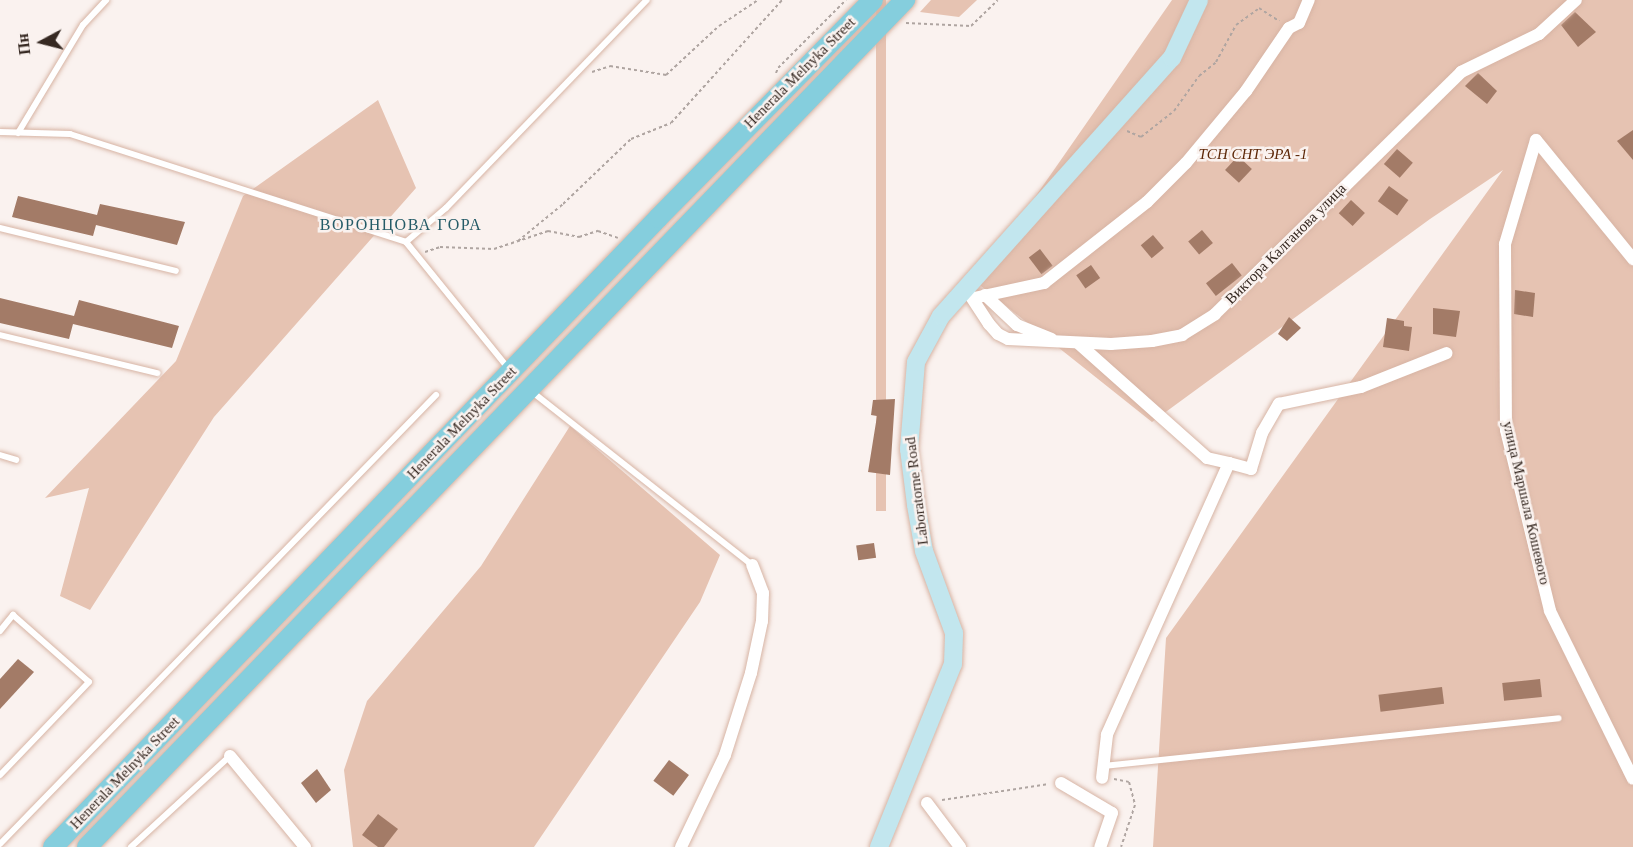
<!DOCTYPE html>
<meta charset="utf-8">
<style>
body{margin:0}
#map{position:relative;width:1633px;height:847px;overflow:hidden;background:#faf2ef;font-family:"Times New Roman",serif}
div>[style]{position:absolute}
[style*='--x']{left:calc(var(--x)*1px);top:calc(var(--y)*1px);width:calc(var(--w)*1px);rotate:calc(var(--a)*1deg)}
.green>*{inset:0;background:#e6c3b2;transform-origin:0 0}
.building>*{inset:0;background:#a37b67;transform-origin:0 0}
.path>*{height:2px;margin-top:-1px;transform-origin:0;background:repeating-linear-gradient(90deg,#afa5a1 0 3px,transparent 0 6px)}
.roads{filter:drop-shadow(0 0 2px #d7b4a4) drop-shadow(0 0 2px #d7b4a4)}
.lane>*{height:6px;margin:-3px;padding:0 3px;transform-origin:3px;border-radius:3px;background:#fff}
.street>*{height:12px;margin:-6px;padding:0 6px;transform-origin:6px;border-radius:6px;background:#fff}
.secondary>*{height:18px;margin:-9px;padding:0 9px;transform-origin:9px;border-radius:9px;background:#c2e6ee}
.primary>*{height:20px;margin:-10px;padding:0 10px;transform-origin:10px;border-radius:10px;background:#85cedd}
span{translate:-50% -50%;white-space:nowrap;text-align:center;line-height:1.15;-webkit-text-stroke:5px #faf2ef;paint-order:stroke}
.street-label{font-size:15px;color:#362922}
.park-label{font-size:15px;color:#5d2707;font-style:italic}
.neighbourhood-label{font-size:16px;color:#245b67;letter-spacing:1.5px}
.north{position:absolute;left:12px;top:12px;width:60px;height:60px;-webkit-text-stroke:4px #faf2ef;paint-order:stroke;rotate:263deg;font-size:16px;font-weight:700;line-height:24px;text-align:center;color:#362922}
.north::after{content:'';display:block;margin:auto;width:21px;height:27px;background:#362922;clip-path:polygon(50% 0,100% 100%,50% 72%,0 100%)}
</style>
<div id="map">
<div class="green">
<div style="left:876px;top:0;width:10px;height:511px"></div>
<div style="clip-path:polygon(931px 0,977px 0,959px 17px,920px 12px)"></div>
<div style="clip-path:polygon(1172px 0,1633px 0,1633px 847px,1153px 847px,1166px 638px,1503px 170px,1430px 219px,1152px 422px,976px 282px)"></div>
<div style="clip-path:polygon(378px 100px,416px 188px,214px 417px,90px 610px,60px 596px,89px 488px,45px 498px,176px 361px,243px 196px)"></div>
<div style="clip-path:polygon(570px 426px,720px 555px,700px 602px,534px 847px,353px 847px,344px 770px,367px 701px,481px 566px)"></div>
</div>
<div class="building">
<div style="clip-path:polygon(1575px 12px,1596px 32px,1578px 47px,1561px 25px)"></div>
<div style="clip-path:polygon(1478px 73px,1497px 91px,1487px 104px,1465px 86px)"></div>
<div style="clip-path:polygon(1633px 130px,1633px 160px,1617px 141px)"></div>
<div style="left:1397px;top:149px;width:21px;height:20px;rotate:41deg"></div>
<div style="left:1238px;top:156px;width:19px;height:19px;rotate:43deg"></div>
<div style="left:1389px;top:186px;width:24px;height:19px;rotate:36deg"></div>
<div style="clip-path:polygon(18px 196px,97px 215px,100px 204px,185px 222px,177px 245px,96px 225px,93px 236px,12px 217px)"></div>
<div style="left:1351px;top:200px;width:19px;height:18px;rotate:43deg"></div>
<div style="left:1202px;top:230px;width:17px;height:18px;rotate:50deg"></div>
<div style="left:1153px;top:235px;width:17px;height:16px;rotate:50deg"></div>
<div style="left:1040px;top:249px;width:21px;height:14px;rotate:53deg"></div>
<div style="left:1232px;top:263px;width:16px;height:33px;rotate:52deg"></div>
<div style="left:1091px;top:265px;width:16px;height:18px;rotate:55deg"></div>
<div style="clip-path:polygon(1515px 290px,1535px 293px,1533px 317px,1514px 314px)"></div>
<div style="clip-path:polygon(0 298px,74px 316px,79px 300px,179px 326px,172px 348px,73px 324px,69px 339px,0 323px)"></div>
<div style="clip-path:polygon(1433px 308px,1460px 311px,1456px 337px,1433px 334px)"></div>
<div style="clip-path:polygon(1289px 317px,1301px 328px,1287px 341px,1278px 334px)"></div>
<div style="clip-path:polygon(1387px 318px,1404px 321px,1404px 326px,1412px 327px,1409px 351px,1383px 347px)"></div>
<div style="clip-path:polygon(895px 399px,890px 475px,868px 472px,877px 416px,871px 415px,873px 400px)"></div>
<div style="left:874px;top:543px;width:15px;height:18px;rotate:82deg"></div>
<div style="clip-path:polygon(18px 659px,34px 672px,0 709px,0 679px)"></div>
<div style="left:1540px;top:679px;width:18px;height:38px;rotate:84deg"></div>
<div style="left:1442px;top:687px;width:17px;height:64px;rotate:83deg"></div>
<div style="left:669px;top:760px;width:25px;height:26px;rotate:37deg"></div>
<div style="clip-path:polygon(317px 769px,331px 790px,316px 803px,301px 783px)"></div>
<div style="clip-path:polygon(378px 814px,398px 829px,384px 847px,378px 847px,362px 835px)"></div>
</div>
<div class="path">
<div style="--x:906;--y:23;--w:65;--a:2.6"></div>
<div style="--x:971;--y:26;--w:37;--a:-44"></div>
<div style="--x:592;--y:72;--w:19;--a:-18"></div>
<div style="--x:610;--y:66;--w:57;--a:9.1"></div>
<div style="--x:666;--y:75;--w:72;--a:-42.8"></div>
<div style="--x:719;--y:26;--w:47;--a:-33.7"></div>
<div style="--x:776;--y:73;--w:5;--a:-68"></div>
<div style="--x:778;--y:68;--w:96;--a:-45"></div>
<div style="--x:1127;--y:131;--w:15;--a:23"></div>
<div style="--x:1141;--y:137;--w:42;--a:-38.2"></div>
<div style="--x:1174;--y:111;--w:43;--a:-54.5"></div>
<div style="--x:1199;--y:76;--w:22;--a:-39"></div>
<div style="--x:1216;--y:62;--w:42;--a:-61.6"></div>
<div style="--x:1236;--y:25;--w:29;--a:-36"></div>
<div style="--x:1259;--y:8;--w:24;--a:33"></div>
<div style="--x:518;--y:241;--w:58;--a:-39.4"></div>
<div style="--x:563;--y:204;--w:94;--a:-43.7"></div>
<div style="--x:631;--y:139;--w:43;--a:-21.8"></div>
<div style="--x:671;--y:123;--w:166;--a:-47.9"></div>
<div style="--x:425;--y:252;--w:16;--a:-18"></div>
<div style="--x:440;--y:247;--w:54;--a:2.1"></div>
<div style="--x:494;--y:249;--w:57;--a:-18.4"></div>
<div style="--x:548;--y:231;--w:32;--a:11"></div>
<div style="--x:579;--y:237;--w:20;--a:-18"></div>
<div style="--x:598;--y:231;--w:21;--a:19"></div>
<div style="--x:1114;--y:779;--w:15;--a:11"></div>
<div style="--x:1129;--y:782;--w:24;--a:75"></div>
<div style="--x:1135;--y:805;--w:44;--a:108.4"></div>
<div style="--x:942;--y:800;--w:108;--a:-8.5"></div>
</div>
<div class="roads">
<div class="lane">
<div style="--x:0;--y:132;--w:70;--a:1.6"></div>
<div style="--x:70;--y:134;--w:353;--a:17.8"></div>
<div style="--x:406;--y:242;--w:164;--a:51"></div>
<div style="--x:18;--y:133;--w:126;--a:-59"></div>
<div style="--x:83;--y:25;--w:34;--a:-47"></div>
<div style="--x:0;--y:228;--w:181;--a:13.7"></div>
<div style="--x:406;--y:242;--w:52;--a:-40.4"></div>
<div style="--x:446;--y:208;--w:289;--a:-46"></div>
<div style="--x:0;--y:335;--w:162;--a:13.6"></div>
<div style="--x:531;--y:391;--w:281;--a:38.2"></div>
<div style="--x:0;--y:455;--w:17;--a:17"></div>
<div style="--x:0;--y:631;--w:21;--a:-51"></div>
<div style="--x:13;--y:615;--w:101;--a:41.4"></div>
<div style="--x:89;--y:682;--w:129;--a:133.7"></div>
<div style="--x:1104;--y:766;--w:457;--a:-6"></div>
<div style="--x:0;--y:844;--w:626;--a:-45.84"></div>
<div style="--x:131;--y:847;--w:134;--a:-42.6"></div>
</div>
<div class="street">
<div style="--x:1536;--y:140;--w:109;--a:106.6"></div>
<div style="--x:1505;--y:244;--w:186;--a:89.7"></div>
<div style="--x:1506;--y:430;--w:186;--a:76.3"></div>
<div style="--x:1550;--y:611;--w:187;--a:63.7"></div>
<div style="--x:1536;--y:140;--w:154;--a:50.8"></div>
<div style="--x:966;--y:289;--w:42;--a:56.7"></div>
<div style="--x:989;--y:324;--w:13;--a:48"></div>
<div style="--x:998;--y:334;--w:11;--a:27"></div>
<div style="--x:1008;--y:339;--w:103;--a:2.8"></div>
<div style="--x:1111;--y:344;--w:41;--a:-4.2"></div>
<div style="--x:1152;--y:341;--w:31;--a:-11"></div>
<div style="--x:1182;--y:335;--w:39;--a:-32"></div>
<div style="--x:1215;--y:314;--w:345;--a:-44.5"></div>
<div style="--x:1461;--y:72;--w:87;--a:-26"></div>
<div style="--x:1539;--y:34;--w:50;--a:-42.6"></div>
<div style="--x:985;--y:295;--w:44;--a:43.2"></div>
<div style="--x:1017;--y:325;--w:37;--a:22"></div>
<div style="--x:974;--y:298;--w:72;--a:-12.1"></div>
<div style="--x:1044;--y:283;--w:131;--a:-38.2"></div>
<div style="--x:1147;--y:202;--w:55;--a:-45"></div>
<div style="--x:1186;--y:163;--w:94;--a:-50.2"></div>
<div style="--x:1246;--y:91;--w:76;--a:-55.7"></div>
<div style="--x:1289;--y:28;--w:11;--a:-27"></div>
<div style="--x:1299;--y:23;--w:25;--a:-67"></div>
<div style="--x:1078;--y:343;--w:173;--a:41.7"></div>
<div style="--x:1207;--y:458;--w:23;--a:13"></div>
<div style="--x:1229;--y:463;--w:298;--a:114.2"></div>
<div style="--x:1107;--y:735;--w:43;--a:96.6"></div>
<div style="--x:1229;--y:463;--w:23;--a:15"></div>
<div style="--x:1251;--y:469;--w:38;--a:-73"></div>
<div style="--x:1262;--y:433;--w:34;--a:-60"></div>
<div style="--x:1279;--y:404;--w:84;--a:-11.7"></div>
<div style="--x:1361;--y:387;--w:92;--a:-21.6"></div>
<div style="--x:230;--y:756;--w:118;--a:50.5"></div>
<div style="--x:1061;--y:783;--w:59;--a:30.5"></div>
<div style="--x:1112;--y:813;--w:36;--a:109"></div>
<div style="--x:927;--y:803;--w:55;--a:53.1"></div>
<div style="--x:681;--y:847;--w:102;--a:-64.4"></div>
<div style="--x:725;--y:755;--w:86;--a:-72.4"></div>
<div style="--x:751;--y:673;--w:53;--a:-78.1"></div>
<div style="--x:762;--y:621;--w:28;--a:-88"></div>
<div style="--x:763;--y:593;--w:30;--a:-111"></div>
</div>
<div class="secondary">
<div style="--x:879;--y:847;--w:197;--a:-68"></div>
<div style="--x:953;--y:664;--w:31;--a:-88"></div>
<div style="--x:954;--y:633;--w:87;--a:-110.1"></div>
<div style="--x:924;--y:551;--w:47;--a:-99.9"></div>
<div style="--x:916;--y:505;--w:56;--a:-97.1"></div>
<div style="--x:909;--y:449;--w:87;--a:-85.4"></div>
<div style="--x:916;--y:362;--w:52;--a:-61.5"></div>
<div style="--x:941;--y:316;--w:346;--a:-48.2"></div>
<div style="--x:1172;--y:58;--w:64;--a:-65"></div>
</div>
<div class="primary">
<div style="--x:53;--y:847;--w:873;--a:-46.11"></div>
<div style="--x:658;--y:218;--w:306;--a:-45.4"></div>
<div style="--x:87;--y:847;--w:1178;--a:-46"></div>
</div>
</div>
<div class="street-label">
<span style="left:800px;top:73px;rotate:-45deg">Henerala Melnyka Street</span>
<span style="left:1286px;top:244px;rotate:-45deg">Виктора Калганова улица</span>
<span style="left:462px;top:423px;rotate:-46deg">Henerala Melnyka Street</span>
<span style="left:917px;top:491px;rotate:-97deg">Laboratorne Road</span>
<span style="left:1526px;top:503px;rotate:77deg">улица Маршала Кошевого</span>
<span style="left:125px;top:773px;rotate:-46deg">Henerala Melnyka Street</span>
</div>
<div class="park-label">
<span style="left:1253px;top:155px">ТСН СНТ ЭРА -1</span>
</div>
<div class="neighbourhood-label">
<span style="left:401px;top:225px">ВОРОНЦОВА ГОРА</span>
</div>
<div class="north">Пн</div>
</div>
